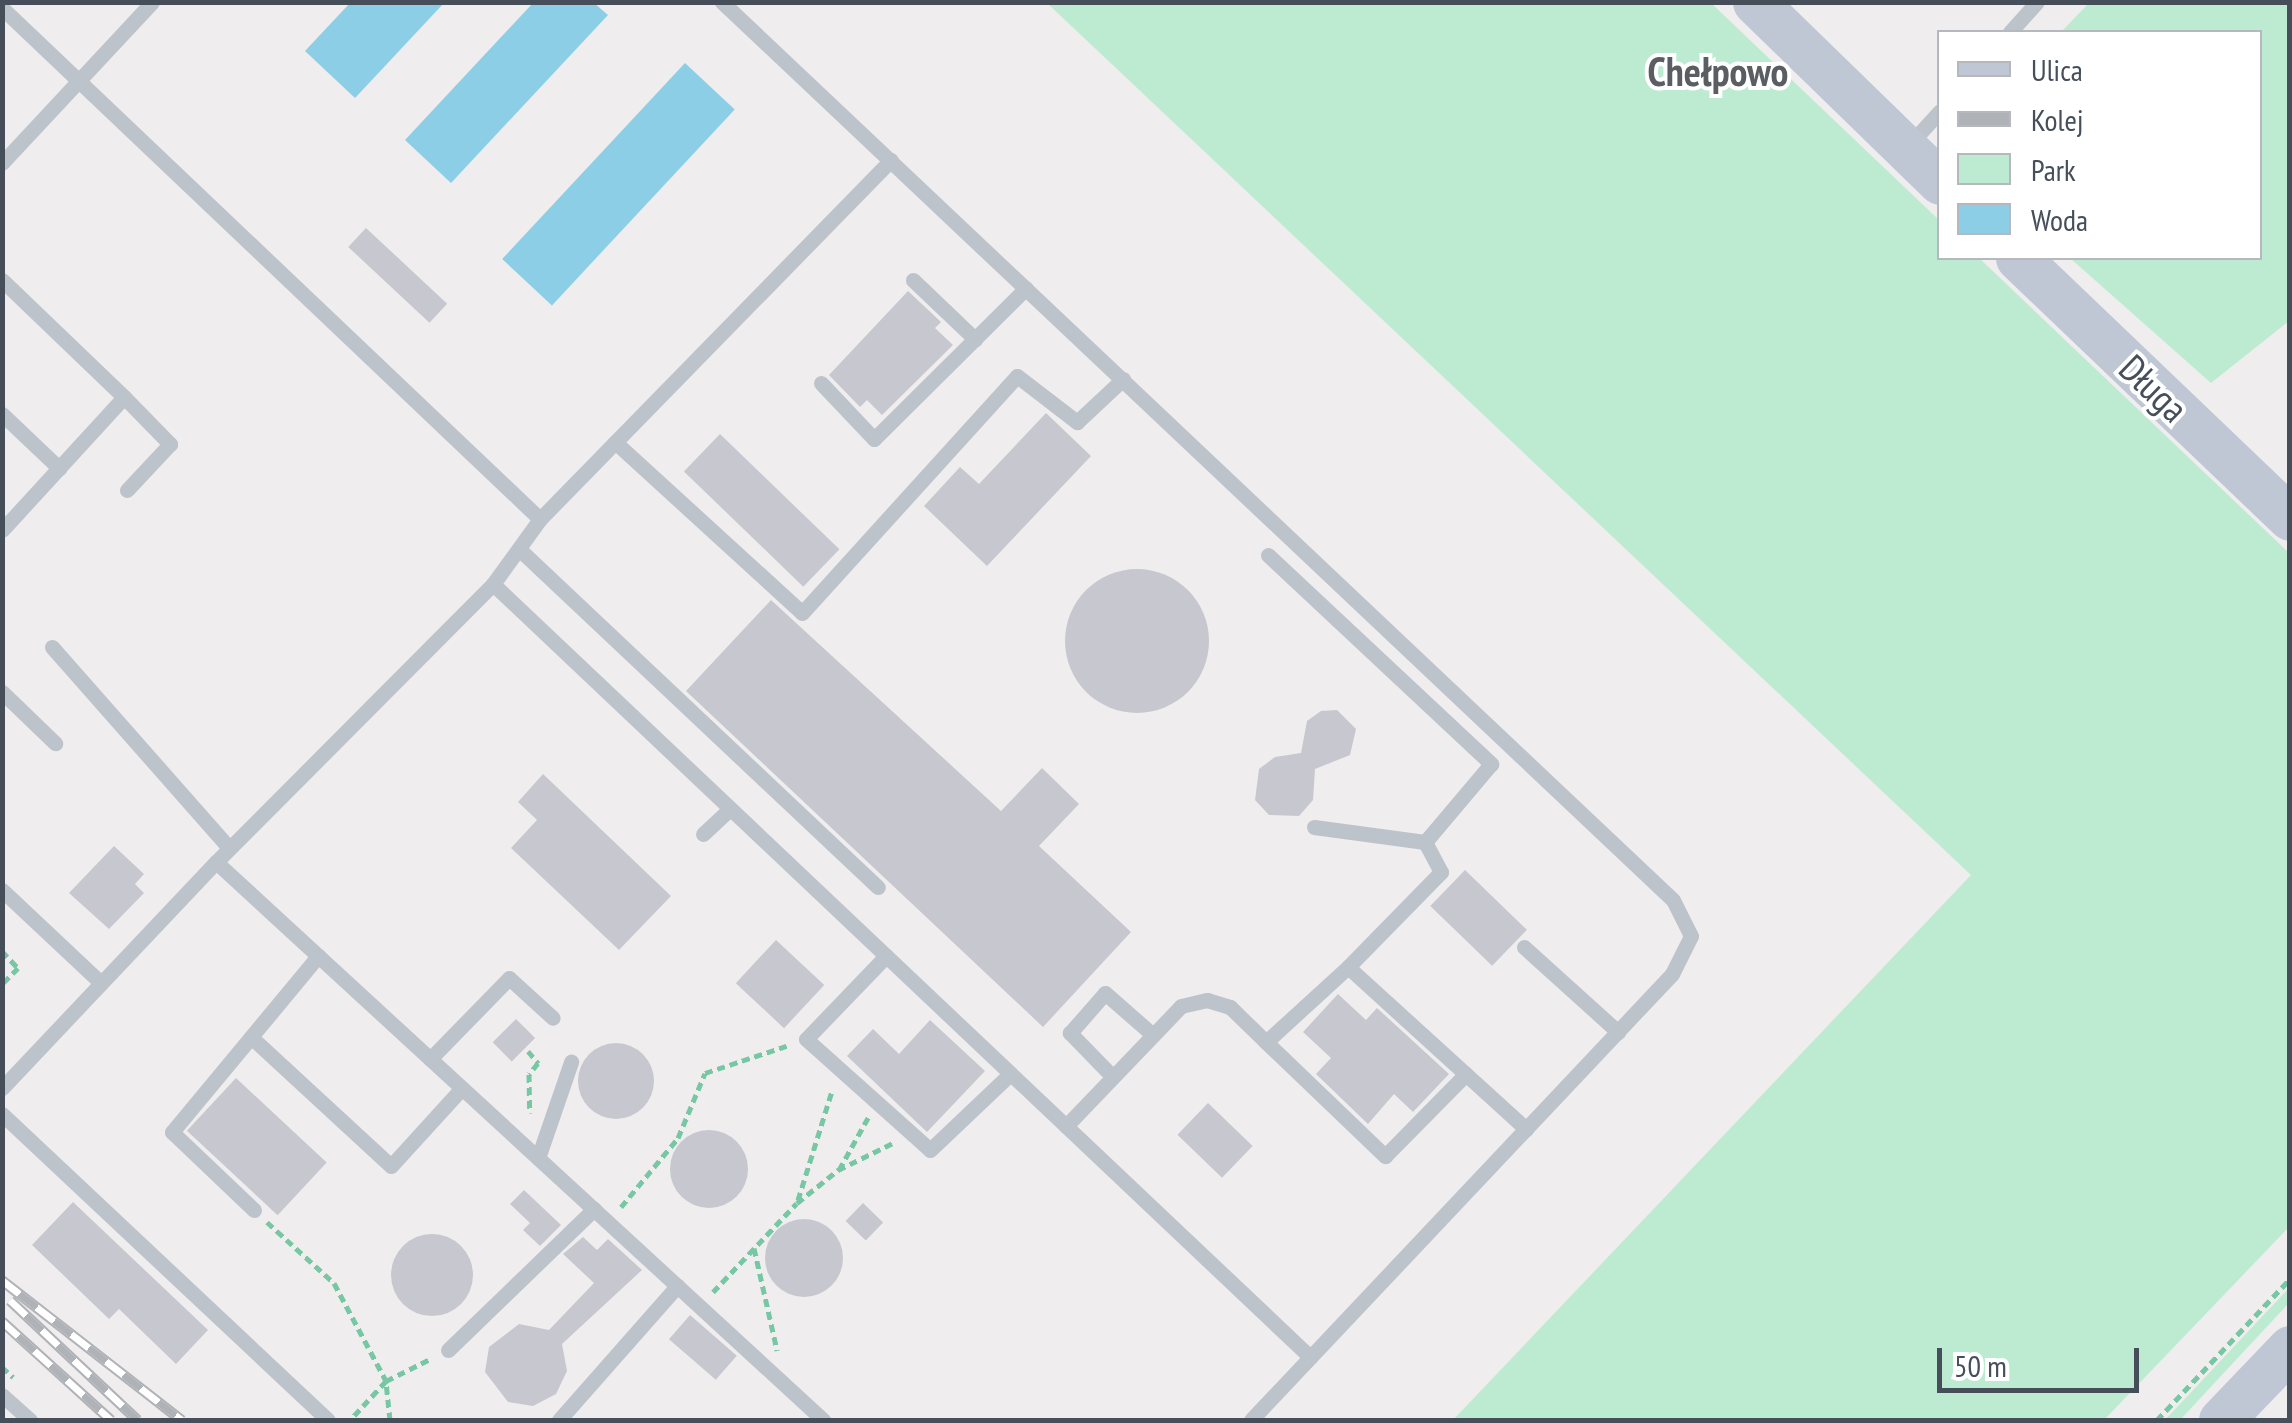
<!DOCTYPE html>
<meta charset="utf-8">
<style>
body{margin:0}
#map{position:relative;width:2292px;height:1423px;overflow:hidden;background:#efeded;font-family:"PT Sans Narrow",sans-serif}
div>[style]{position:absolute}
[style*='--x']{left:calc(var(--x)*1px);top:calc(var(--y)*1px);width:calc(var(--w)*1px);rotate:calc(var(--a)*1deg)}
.green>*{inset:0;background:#bdebd1}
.water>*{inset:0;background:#8ccee5;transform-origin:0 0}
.building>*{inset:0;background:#c7c8cf;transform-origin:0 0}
.round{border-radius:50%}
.path>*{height:5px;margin-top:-2.5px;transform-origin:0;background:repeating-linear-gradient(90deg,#77c7a4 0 8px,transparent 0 13px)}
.service>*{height:15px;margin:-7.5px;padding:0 7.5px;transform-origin:7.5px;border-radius:7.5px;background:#bcc3cb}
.secondary>*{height:45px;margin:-22.5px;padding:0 22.5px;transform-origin:22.5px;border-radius:22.5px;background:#bec7d3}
.rail>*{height:11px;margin-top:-5.5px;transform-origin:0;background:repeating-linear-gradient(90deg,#fff 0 22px,#afb2b7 0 44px);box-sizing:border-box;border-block:2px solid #afb2b7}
span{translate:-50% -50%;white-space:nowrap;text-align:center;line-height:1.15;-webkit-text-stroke:8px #fff;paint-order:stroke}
.street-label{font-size:38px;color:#464f59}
.neighbourhood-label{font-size:40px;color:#5a5d61;font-weight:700}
.frame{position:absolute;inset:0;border:5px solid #464f59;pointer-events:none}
.legend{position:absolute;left:1937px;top:30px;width:325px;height:230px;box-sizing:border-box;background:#fff;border:2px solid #b5b9bd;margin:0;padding:12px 18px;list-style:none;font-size:30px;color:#464f59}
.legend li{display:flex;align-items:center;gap:20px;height:50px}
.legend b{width:50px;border:2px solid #b5b9bd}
.scale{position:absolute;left:1937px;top:1348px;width:202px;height:45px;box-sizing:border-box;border:5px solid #464f59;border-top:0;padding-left:12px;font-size:30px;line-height:35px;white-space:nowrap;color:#464f59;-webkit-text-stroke:8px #fff;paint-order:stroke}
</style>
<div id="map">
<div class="green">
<div style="clip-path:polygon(2090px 2px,2289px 3px,2289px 321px,2211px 383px,2070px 258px,2260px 258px,2260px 32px,2061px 32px)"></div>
<div style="clip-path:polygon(1047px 3px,1711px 3px,1939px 220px,1940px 258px,1979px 258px,2289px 553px,2289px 1227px,2104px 1420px,1453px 1420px,1971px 875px)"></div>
<div style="clip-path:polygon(2289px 1288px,2289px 1303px,2180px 1420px,2165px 1420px)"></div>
</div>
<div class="water">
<div style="clip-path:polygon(350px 3px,444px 3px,355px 98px,305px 51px)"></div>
<div style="clip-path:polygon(533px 3px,594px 3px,608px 15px,451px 183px,405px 140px)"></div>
<div style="left:685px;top:63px;width:68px;height:268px;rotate:43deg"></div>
</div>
<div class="building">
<div style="left:366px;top:228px;width:111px;height:26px;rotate:43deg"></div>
<div style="clip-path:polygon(908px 291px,941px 322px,935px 328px,953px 345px,882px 415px,867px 400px,860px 407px,829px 375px)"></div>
<div style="clip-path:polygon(1046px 413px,1091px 456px,987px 566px,924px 506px,960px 467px,979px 484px)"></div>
<div style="left:720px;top:434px;width:166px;height:52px;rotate:44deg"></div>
<div class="round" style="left:1065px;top:569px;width:144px;height:144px"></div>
<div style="clip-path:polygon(771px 600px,1001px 811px,1042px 768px,1079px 804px,1039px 846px,1131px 932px,1043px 1027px,686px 691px)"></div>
<div style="clip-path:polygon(1337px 710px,1356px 729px,1350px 755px,1315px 769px,1313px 800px,1299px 816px,1269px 815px,1255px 800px,1259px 769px,1275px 757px,1301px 753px,1307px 721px,1321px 711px)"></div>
<div style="clip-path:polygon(543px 774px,671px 896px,619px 950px,511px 848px,537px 820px,518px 802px)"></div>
<div style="clip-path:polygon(114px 846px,144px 874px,135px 884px,144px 893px,109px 929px,69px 893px)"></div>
<div style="left:1465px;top:870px;width:86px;height:50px;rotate:44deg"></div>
<div style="left:776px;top:940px;width:66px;height:59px;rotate:43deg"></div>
<div style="clip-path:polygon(1338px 994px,1366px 1020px,1377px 1008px,1449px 1074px,1413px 1112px,1394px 1094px,1368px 1124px,1316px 1074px,1331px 1058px,1303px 1032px)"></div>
<div style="left:516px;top:1019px;width:27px;height:33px;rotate:45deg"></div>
<div style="clip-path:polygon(930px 1020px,985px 1071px,927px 1132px,847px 1056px,873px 1029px,899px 1054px)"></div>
<div class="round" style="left:578px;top:1043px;width:76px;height:76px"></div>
<div style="left:236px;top:1078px;width:124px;height:72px;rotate:43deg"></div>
<div style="left:1208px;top:1103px;width:62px;height:44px;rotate:44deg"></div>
<div class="round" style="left:670px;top:1130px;width:78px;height:78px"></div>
<div style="clip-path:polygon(524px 1190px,561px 1225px,540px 1246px,523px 1230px,530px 1223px,510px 1204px)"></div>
<div style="clip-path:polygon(73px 1202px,208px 1330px,176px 1364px,119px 1309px,109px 1319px,32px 1245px)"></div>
<div style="left:863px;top:1203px;width:28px;height:25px;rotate:44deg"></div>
<div class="round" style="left:765px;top:1219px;width:78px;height:78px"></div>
<div class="round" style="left:391px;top:1234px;width:82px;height:82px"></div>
<div style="clip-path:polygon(583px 1237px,597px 1250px,608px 1239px,642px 1270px,562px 1344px,567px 1371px,556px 1394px,533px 1406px,508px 1402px,485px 1372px,489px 1347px,519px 1324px,549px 1330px,594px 1283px,563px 1254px)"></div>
<div style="left:690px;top:1315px;width:62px;height:32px;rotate:41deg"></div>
</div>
<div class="path">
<div style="--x:2;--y:951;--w:23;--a:47"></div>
<div style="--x:18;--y:968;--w:23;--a:135"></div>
<div style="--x:528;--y:1051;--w:16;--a:50"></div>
<div style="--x:538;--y:1063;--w:14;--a:129"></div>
<div style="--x:529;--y:1074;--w:39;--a:89"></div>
<div style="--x:839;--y:1170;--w:60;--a:-60.9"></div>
<div style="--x:798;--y:1200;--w:114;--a:-72.7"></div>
<div style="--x:621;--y:1207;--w:89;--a:-50.4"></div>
<div style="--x:678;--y:1138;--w:70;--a:-67.4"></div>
<div style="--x:705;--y:1073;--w:89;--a:-18.4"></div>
<div style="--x:267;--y:1222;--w:91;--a:42.3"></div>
<div style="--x:334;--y:1283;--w:111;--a:62"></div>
<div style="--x:386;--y:1381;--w:53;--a:132.7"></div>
<div style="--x:754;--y:1248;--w:105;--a:77.3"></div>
<div style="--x:713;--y:1292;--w:122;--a:-46.7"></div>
<div style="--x:797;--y:1203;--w:53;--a:-38.8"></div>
<div style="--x:838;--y:1170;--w:64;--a:-26.2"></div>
<div style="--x:2;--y:1367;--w:15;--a:42"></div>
<div style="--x:390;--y:1420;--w:39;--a:-96"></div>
<div style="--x:386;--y:1381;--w:51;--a:-26.6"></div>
<div style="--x:2157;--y:1420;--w:194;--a:-46.7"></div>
</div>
<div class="service">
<div style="--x:722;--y:2;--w:1308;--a:43.36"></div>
<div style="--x:1673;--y:900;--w:40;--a:63.4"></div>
<div style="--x:1691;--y:936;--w:42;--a:116.6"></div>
<div style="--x:1672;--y:974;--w:613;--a:133.35"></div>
<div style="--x:2;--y:8;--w:742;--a:43.53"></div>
<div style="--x:2010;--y:32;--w:40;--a:-48"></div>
<div style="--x:1908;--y:146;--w:47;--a:-47.6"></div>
<div style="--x:2;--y:163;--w:220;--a:-47"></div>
<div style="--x:2;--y:280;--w:169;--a:43.8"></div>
<div style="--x:124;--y:397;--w:180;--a:132.5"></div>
<div style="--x:913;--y:280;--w:86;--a:43.6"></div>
<div style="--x:821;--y:383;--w:77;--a:46.6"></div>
<div style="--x:874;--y:439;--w:214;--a:-44.8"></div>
<div style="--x:124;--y:397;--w:66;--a:45.6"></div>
<div style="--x:170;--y:444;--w:63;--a:133.1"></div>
<div style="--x:2;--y:414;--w:79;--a:43.5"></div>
<div style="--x:615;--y:442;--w:253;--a:42.4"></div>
<div style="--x:802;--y:613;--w:320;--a:-47.8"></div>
<div style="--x:1017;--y:376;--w:76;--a:37.5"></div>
<div style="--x:1077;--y:422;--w:63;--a:-43.1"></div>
<div style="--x:519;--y:549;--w:493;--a:43.3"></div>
<div style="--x:1268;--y:555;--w:306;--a:43.1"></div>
<div style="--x:1491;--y:764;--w:102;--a:130.2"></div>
<div style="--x:1425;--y:842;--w:34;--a:62"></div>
<div style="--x:1441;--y:872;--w:133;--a:134.4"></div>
<div style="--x:1348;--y:967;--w:241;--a:42.3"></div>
<div style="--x:493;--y:584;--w:1125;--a:43.41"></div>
<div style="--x:52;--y:647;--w:268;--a:48.6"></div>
<div style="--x:2;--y:692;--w:74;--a:43.9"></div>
<div style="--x:1314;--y:827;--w:112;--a:7.7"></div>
<div style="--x:703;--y:834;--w:37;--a:-43"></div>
<div style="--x:216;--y:862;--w:825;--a:42.59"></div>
<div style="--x:2;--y:890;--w:136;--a:43.2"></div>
<div style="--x:1524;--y:947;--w:127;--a:42.1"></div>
<div style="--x:886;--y:956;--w:115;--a:133.9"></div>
<div style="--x:806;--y:1039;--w:166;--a:41.8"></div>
<div style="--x:930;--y:1150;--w:110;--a:-43.5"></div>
<div style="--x:1348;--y:967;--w:111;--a:137.6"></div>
<div style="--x:1266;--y:1042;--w:165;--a:43.8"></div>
<div style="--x:1385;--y:1156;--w:115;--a:-45.4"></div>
<div style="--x:251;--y:1037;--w:190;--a:42.7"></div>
<div style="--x:391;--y:1166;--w:105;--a:-47.7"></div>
<div style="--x:430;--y:1059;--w:113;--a:-45.7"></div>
<div style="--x:509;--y:978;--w:59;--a:42.3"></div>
<div style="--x:1113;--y:1077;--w:62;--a:-134.3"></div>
<div style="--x:1070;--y:1033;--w:53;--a:-48.8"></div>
<div style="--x:1105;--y:993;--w:64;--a:41.2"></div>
<div style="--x:2;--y:1088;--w:311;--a:-46.6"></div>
<div style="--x:216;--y:862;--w:392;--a:-45.1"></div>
<div style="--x:493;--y:584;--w:80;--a:-54.1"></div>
<div style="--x:540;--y:519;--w:502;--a:-45.65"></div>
<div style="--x:2;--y:1114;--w:447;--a:43.2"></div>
<div style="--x:1066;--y:1126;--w:166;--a:-46.2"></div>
<div style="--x:1181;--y:1006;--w:27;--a:-13"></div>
<div style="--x:1207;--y:1000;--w:24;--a:17"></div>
<div style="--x:1230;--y:1007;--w:50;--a:44.2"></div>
<div style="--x:538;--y:1158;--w:102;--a:-71"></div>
<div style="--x:254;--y:1210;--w:113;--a:-136.4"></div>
<div style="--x:172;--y:1132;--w:229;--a:-50.3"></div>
<div style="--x:448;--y:1350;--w:203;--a:-44"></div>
<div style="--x:2;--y:1395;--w:38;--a:42"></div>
<div style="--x:559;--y:1420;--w:179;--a:-48.6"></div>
</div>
<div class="secondary">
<div style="--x:1755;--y:2;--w:258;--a:44.2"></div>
<div style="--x:2018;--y:258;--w:376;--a:43.7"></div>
<div style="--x:2221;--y:1420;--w:100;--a:-46.2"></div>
</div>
<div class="rail">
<div style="--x:2;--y:1280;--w:228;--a:37.9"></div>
<div style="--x:10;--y:1300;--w:175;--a:43.2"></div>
<div style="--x:2;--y:1321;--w:147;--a:42.2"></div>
</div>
<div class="street-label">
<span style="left:2154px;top:388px;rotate:44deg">Długa</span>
</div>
<div class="neighbourhood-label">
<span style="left:1718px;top:71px">Chełpowo</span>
</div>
<div class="frame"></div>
<ul class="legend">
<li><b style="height:12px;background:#bec7d3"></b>Ulica</li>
<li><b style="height:12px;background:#afb2b7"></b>Kolej</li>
<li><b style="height:28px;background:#bdebd1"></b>Park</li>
<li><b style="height:28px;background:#8ccee5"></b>Woda</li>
</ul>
<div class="scale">50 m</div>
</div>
